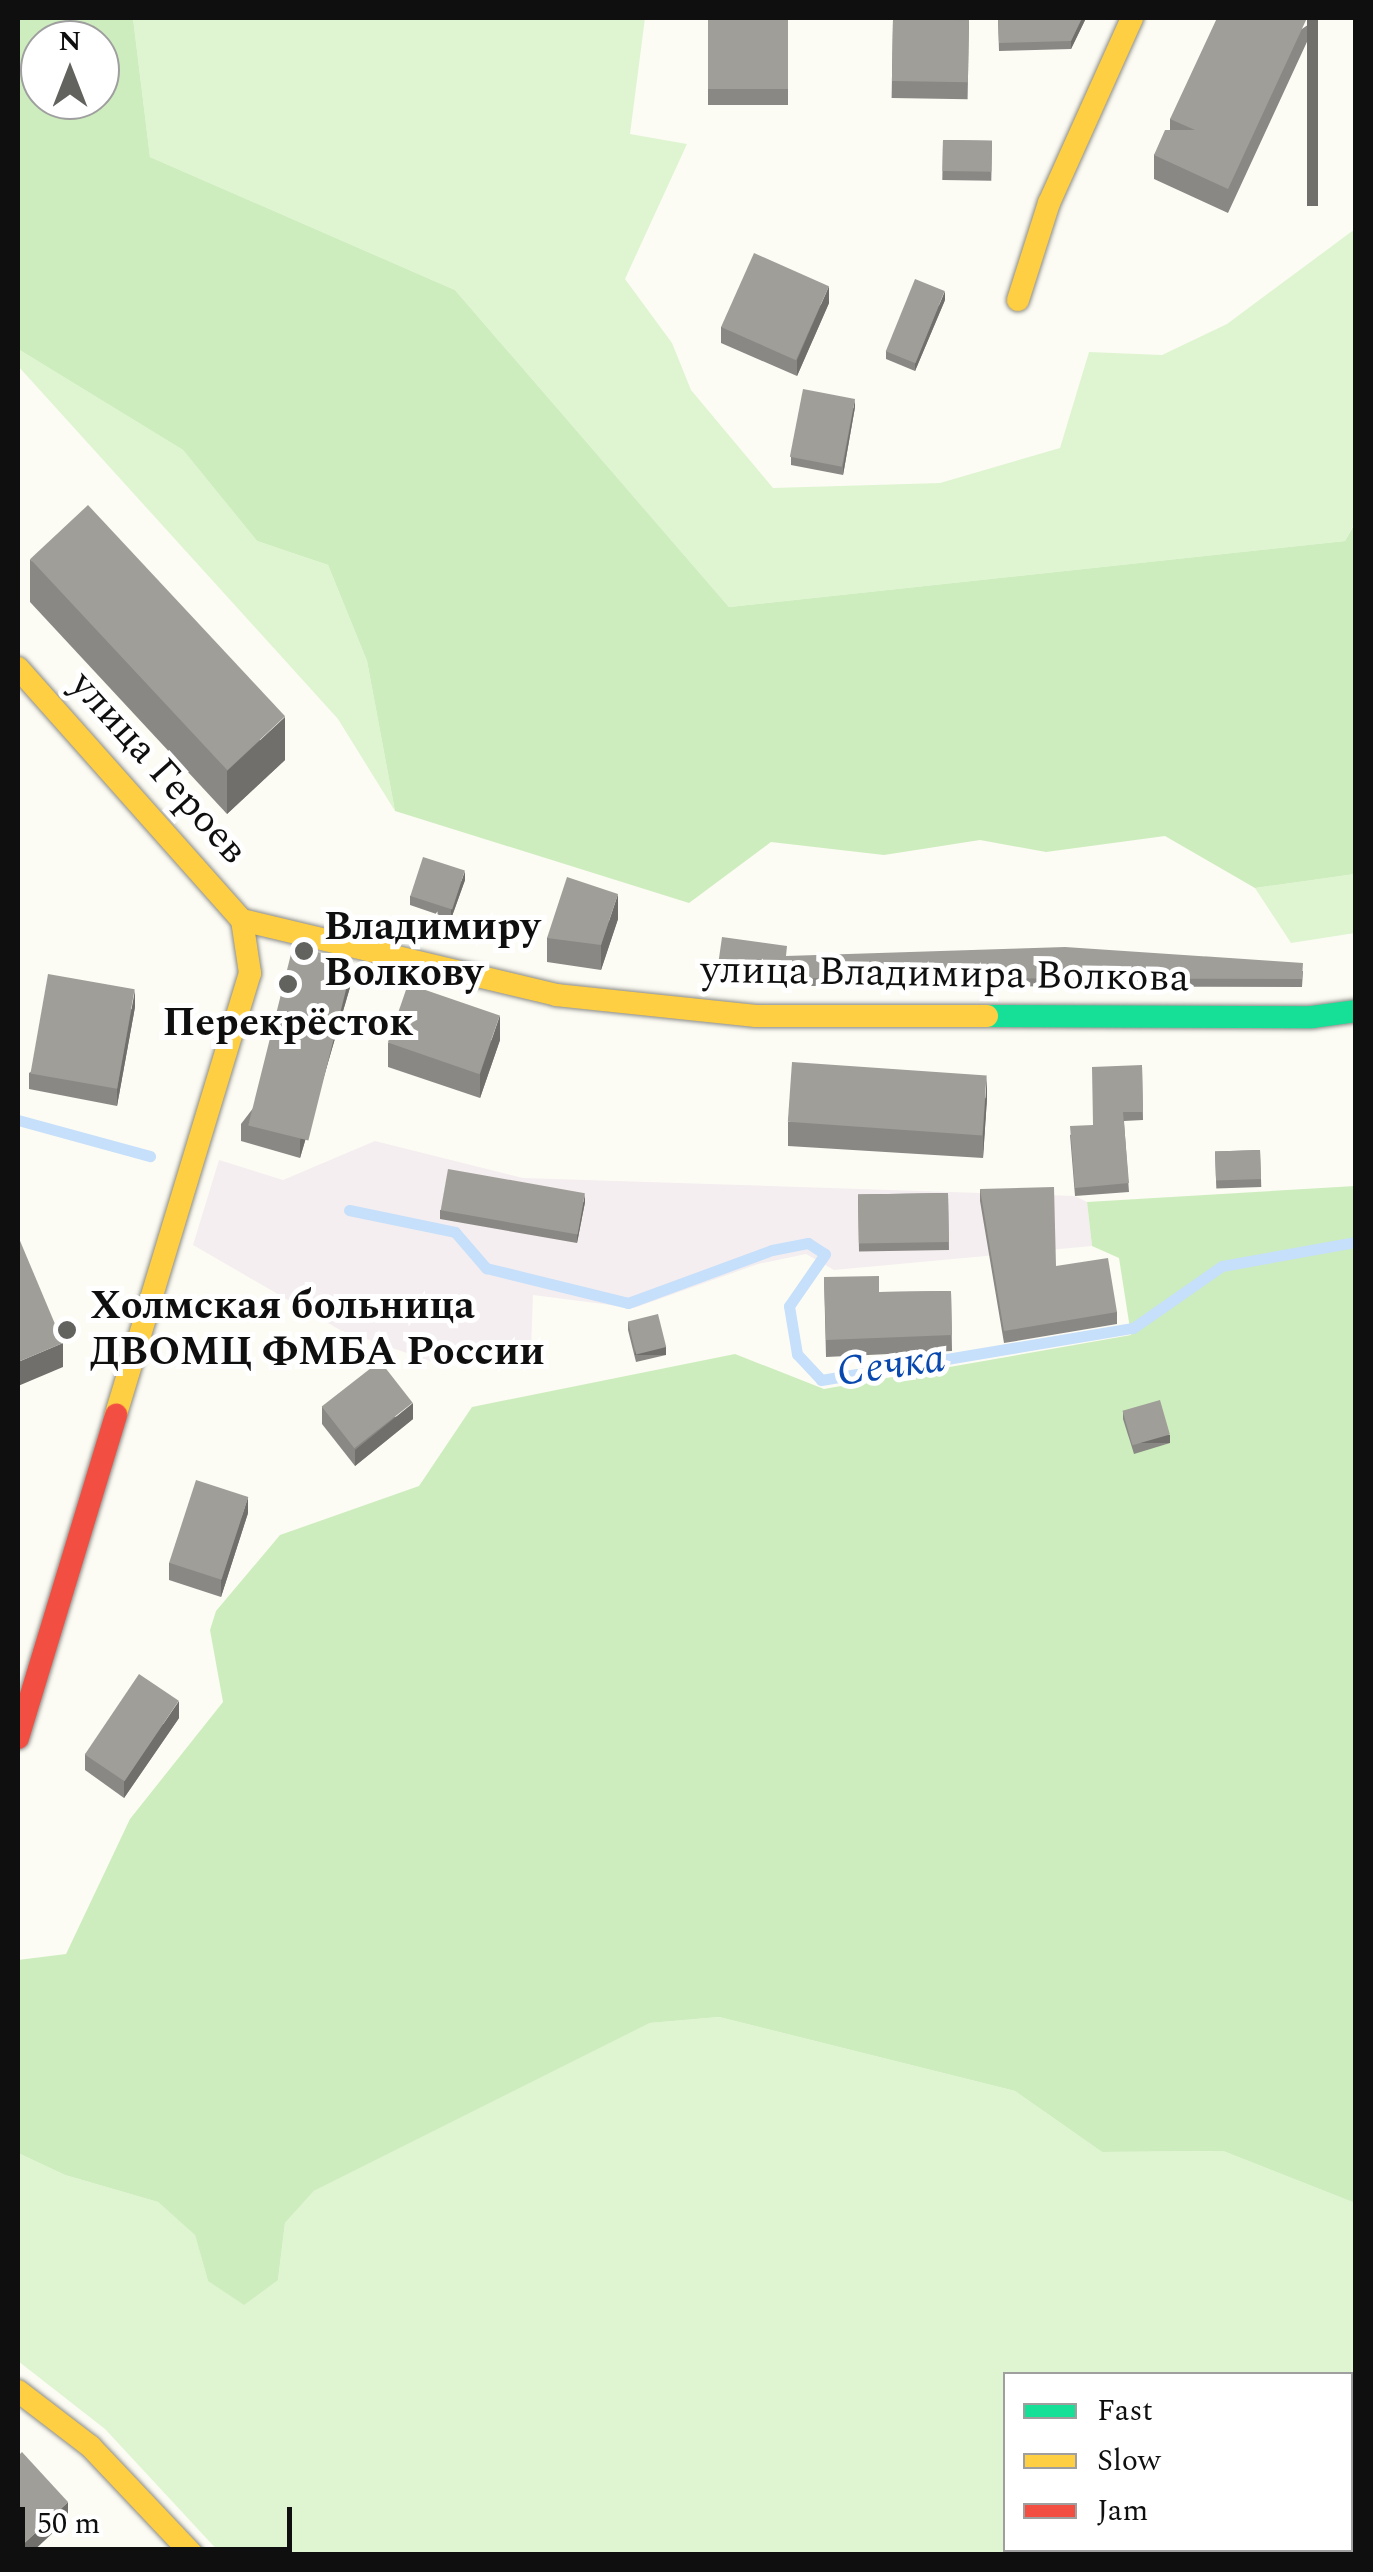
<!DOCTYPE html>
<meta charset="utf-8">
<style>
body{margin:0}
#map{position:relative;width:1373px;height:2572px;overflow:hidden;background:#fcfcf4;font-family:Spectral,serif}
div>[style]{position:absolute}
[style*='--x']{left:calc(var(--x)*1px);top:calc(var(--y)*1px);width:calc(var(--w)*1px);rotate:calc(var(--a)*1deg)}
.industrial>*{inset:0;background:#f4eef0}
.green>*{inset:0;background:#dff5d1}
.forest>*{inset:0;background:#ceedbe}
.stream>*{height:11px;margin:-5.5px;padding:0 5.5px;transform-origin:5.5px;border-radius:5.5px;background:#c6dffa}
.roads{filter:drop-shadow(0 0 2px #8c8c89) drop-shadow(0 0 2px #8c8c89)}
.fast>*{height:22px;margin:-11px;padding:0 11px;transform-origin:11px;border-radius:11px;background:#16e098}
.slow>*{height:22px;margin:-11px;padding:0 11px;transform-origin:11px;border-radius:11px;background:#ffcf43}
.jam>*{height:22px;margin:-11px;padding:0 11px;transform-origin:11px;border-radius:11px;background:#f24e42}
.wall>*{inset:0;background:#8a8884;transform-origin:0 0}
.shaded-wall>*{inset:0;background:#706f6b;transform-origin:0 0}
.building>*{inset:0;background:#a09e99;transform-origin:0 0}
.dots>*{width:28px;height:28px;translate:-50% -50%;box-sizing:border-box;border:5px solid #fff;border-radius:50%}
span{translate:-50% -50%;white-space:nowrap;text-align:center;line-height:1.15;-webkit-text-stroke:10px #fff;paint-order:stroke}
.street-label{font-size:40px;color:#0f0f0f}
.poi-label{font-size:40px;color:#0f0f0f;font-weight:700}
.left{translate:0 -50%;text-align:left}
.water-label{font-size:42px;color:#0949af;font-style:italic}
.frame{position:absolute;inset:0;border:20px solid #0f0f0f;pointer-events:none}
.legend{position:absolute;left:1003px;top:2372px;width:350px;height:180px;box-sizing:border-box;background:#fff;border:2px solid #9f9f9f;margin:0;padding:12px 18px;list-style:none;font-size:30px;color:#0f0f0f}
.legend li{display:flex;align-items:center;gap:20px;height:50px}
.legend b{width:50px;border:2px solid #9f9f9f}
.north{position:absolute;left:20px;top:20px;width:100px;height:100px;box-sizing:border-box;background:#fff;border:2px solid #9f9f9f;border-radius:50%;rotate:0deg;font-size:28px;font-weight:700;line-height:40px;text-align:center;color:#0f0f0f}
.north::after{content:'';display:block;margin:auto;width:35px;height:45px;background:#62625f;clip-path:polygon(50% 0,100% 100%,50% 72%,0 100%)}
.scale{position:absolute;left:20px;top:2507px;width:272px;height:45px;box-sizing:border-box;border:5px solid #0f0f0f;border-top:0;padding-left:12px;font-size:30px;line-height:35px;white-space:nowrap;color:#0f0f0f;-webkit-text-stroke:8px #fff;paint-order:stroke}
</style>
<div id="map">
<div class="industrial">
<div style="clip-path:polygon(375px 1141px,523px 1178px,1075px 1196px,1087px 1202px,1092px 1246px,834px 1270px,806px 1254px,758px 1264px,634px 1308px,533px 1295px,531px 1349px,433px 1362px,340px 1330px,193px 1245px,219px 1160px,283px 1180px)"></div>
</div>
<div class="green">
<div style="clip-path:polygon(133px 18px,645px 18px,630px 134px,687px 144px,625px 279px,672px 343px,691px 390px,773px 488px,940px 483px,1060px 448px,1089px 352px,1162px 355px,1227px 324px,1355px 229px,1355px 522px,1345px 541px,729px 607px,455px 290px,150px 157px)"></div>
<div style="clip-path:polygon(18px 349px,183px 450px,257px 541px,328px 565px,367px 661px,395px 811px,338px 719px,18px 366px)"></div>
<div style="clip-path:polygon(1355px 874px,1355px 933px,1291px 943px,1255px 888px)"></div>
<div style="clip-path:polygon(evenodd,719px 2017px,1015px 2091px,1102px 2152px,1223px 2151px,1355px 2203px,1355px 2554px,221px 2554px,105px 2429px,18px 2361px,18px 2153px,65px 2175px,158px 2202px,195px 2234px,208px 2281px,278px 2280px,285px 2223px,314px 2191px,650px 2023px,719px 2017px,1006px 2374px,1350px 2374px,1350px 2550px,1006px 2550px,1006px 2374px)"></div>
</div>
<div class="forest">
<div style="clip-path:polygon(evenodd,18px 18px,133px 18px,150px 157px,455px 290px,729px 607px,1345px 541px,1355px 523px,1355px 874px,1255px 888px,1165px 836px,1046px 852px,980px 840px,884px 855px,771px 842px,689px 903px,395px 811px,367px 661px,328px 565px,257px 541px,183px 450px,18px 349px,18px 18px,40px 40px,100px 40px,100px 100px,40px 100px,40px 40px)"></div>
<div style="clip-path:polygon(1355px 1186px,1355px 2203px,1223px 2151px,1102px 2152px,1015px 2091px,719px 2017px,650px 2023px,314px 2191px,285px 2223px,278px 2280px,244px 2305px,208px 2281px,195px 2235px,158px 2202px,65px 2175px,18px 2153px,18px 1960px,66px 1954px,130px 1819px,223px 1702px,210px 1630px,216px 1611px,280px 1535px,419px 1486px,472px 1407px,735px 1354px,824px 1389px,1131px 1335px,1119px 1258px,1092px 1246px,1087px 1202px)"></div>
</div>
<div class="stream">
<div style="--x:18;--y:1120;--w:137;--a:15.3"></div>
<div style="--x:349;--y:1210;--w:108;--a:11.7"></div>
<div style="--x:455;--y:1232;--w:48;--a:49.3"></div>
<div style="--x:486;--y:1268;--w:146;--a:13.8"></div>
<div style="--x:628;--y:1303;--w:153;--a:-20.2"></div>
<div style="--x:772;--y:1250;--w:37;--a:-11"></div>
<div style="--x:808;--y:1243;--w:20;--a:33"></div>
<div style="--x:825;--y:1254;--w:63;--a:124.7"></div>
<div style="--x:789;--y:1306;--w:49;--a:80.5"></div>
<div style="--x:797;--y:1354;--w:35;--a:47"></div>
<div style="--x:821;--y:1380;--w:316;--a:-9.5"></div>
<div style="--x:1133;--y:1328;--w:108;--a:-34.9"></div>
<div style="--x:1222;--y:1266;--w:136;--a:-10.2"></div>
</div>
<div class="roads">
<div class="fast">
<div style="--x:987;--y:1016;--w:325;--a:0.2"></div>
<div style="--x:1312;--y:1017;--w:44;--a:-7.8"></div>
</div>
<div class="slow">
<div style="--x:1018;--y:300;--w:102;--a:-72.3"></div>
<div style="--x:1049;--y:203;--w:203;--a:-65.8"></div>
<div style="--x:18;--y:668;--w:337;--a:48.4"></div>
<div style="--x:242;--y:920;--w:54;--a:81.4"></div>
<div style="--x:250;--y:973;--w:462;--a:106.9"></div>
<div style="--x:242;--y:920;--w:323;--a:13.4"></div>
<div style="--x:556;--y:995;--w:201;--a:6"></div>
<div style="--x:756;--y:1016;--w:231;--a:0"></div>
<div style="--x:18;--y:2391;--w:91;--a:37.4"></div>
<div style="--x:90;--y:2446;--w:149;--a:46.6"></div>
</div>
<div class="jam">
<div style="--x:18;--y:1738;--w:338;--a:-73.1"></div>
</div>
</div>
<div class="wall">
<div style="left:708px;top:18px;width:80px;height:87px"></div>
<div style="clip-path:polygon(998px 18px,1086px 18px,1071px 49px,999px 51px)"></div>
<div style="clip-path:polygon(1318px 18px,1228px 213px,1154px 179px,1154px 155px,1170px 130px,1170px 119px)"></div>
<div style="left:893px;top:19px;width:76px;height:79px;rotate:1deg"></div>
<div style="left:943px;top:140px;width:49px;height:40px;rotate:1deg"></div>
<div style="clip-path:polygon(945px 300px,915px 371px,886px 359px,886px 351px)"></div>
<div style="clip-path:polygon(829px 303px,797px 376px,721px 343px,721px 327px)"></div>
<div style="clip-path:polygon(855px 407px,843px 475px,791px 465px,791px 457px)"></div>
<div style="clip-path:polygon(30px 559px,285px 760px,227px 814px,30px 602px)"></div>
<div style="clip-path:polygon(465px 880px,451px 919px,410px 905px,410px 896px)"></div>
<div style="clip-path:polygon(618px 919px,601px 970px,547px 962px,547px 938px)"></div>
<div style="clip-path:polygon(787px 956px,1303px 971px,1302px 987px,809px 986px,718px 973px,718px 965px)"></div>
<div style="clip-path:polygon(353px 977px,300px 1158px,241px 1141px,241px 1124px)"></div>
<div style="clip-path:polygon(135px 1007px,117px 1106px,29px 1089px,29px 1073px)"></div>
<div style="clip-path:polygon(500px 1040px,480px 1098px,388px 1067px,388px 1043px)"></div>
<div style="clip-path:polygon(1142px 1065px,1143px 1120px,1124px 1121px,1129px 1192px,1075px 1196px,1070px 1135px,1093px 1125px)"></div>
<div style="clip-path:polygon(987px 1098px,983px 1158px,788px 1146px,788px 1122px)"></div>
<div style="left:1260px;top:1150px;width:37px;height:45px;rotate:88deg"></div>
<div style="clip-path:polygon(980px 1189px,1056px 1266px,1117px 1312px,1117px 1324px,1004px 1343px,980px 1201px)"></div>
<div style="left:948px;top:1193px;width:57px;height:90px;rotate:89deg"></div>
<div style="clip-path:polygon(585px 1202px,577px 1243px,440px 1219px,440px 1210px)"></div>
<div style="clip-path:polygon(824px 1277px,879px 1292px,951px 1291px,952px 1351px,826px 1357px)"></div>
<div style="clip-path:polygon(628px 1322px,666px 1355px,636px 1362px,628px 1330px)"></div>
<div style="clip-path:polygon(322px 1407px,413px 1419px,355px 1466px,322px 1424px)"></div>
<div style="clip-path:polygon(1123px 1411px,1170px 1443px,1134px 1454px,1123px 1419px)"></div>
<div style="clip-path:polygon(248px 1513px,221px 1597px,169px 1580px,169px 1563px)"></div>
<div style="clip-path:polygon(179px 1718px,124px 1798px,85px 1770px,85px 1754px)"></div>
</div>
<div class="shaded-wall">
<div style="clip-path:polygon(1082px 18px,1086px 18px,1071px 49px,1071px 41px)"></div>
<div style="left:1307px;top:18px;width:11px;height:188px"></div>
<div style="clip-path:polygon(829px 286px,829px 303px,797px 376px,797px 360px)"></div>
<div style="clip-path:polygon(945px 291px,945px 300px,915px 371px,915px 363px)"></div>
<div style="clip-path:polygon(855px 399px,855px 407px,843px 475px,843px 467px)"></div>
<div style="left:19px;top:422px;width:43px;height:1px;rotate:90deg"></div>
<div style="clip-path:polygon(285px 717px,285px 760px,227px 814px,227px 771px)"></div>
<div style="clip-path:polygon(465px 871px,465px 880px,451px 919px,451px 910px)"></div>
<div style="clip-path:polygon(618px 894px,618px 919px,601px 970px,601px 945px)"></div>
<div style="clip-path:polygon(353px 961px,353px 977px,300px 1158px,300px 1141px)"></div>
<div style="clip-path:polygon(135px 990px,135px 1007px,117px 1106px,117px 1089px)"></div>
<div style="clip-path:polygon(500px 1015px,500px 1040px,480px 1098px,480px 1074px)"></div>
<div style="clip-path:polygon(987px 1074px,987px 1098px,983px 1158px,983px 1134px)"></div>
<div style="clip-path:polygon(585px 1194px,585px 1202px,577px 1243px,577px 1235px)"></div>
<div style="clip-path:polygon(63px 1343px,63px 1367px,18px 1386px,18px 1362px)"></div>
<div style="left:666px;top:1347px;width:8px;height:31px;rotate:90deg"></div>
<div style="clip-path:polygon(413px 1403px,413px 1419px,355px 1466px,355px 1450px)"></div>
<div style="left:1170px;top:1435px;width:8px;height:38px;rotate:90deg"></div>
<div style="clip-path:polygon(248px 1497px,248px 1513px,221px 1597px,221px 1580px)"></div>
<div style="clip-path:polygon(179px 1701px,179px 1718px,124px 1798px,124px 1781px)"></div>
<div style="clip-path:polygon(68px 2502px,68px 2519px,30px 2554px,18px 2554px,18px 2549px)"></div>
</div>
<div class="building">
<div style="left:708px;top:18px;width:80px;height:71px"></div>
<div style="clip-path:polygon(998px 18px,1082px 18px,1071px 41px,999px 43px)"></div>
<div style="clip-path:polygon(1217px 18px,1307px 18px,1228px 189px,1154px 155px,1165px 130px,1195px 130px,1170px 119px)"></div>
<div style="left:893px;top:19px;width:76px;height:62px;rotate:1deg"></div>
<div style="left:943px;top:140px;width:49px;height:31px;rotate:1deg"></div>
<div style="left:754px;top:253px;width:82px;height:81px;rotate:24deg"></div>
<div style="left:915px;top:279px;width:32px;height:78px;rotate:22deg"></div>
<div style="left:803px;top:389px;width:53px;height:69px;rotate:11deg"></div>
<div style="left:88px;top:505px;width:289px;height:79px;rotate:47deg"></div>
<div style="left:423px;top:857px;width:44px;height:41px;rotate:18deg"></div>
<div style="clip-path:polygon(567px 877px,618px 894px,601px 945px,547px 938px)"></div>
<div style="clip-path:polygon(722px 937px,787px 946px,786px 956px,1065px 947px,1303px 963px,1302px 979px,809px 978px,718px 965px)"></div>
<div style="left:293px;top:946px;width:62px;height:185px;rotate:14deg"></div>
<div style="left:48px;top:974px;width:88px;height:101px;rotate:10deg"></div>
<div style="left:408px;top:984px;width:97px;height:62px;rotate:19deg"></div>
<div style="left:792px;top:1062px;width:195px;height:60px;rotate:4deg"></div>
<div style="clip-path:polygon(1142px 1065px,1143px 1112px,1123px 1112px,1129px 1183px,1075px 1188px,1070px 1126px,1093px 1125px,1092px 1067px)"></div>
<div style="left:1260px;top:1150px;width:29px;height:45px;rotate:88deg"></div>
<div style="left:448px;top:1169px;width:139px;height:42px;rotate:10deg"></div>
<div style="clip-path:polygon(1054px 1187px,1056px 1266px,1108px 1258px,1117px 1312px,1004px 1331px,980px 1189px)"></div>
<div style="left:948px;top:1193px;width:49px;height:90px;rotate:89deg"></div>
<div style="clip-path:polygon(18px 1236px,63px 1343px,18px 1362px)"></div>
<div style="clip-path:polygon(879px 1276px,879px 1292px,951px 1291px,952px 1335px,826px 1340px,824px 1277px)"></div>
<div style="left:658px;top:1314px;width:34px;height:31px;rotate:76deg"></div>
<div style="left:380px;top:1361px;width:53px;height:74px;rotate:52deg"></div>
<div style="left:1160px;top:1400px;width:36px;height:39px;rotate:74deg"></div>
<div style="left:196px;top:1480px;width:55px;height:87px;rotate:18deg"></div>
<div style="left:139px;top:1674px;width:48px;height:97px;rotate:34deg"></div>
<div style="clip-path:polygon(22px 2452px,68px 2502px,18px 2549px,18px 2456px)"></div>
</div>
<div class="dots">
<div style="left:304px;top:951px;background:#62625f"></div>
<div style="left:288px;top:984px;background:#62625f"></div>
<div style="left:67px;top:1330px;background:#62625f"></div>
</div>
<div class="street-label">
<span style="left:158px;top:768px;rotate:48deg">улица Героев</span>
<span style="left:945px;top:975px;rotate:1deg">улица Владимира Волкова</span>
</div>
<div class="poi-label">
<span class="left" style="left:324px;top:951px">Владимиру<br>Волкову</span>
<span style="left:288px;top:1024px">Перекрёсток</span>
<span class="left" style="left:90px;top:1330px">Холмская больница<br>ДВОМЦ ФМБА России</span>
</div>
<div class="water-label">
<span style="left:891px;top:1366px;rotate:-8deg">Сечка</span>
</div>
<div class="frame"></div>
<ul class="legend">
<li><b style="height:12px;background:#16e098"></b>Fast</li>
<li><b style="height:12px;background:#ffcf43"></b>Slow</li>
<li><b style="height:12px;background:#f24e42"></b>Jam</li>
</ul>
<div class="north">N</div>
<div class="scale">50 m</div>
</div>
